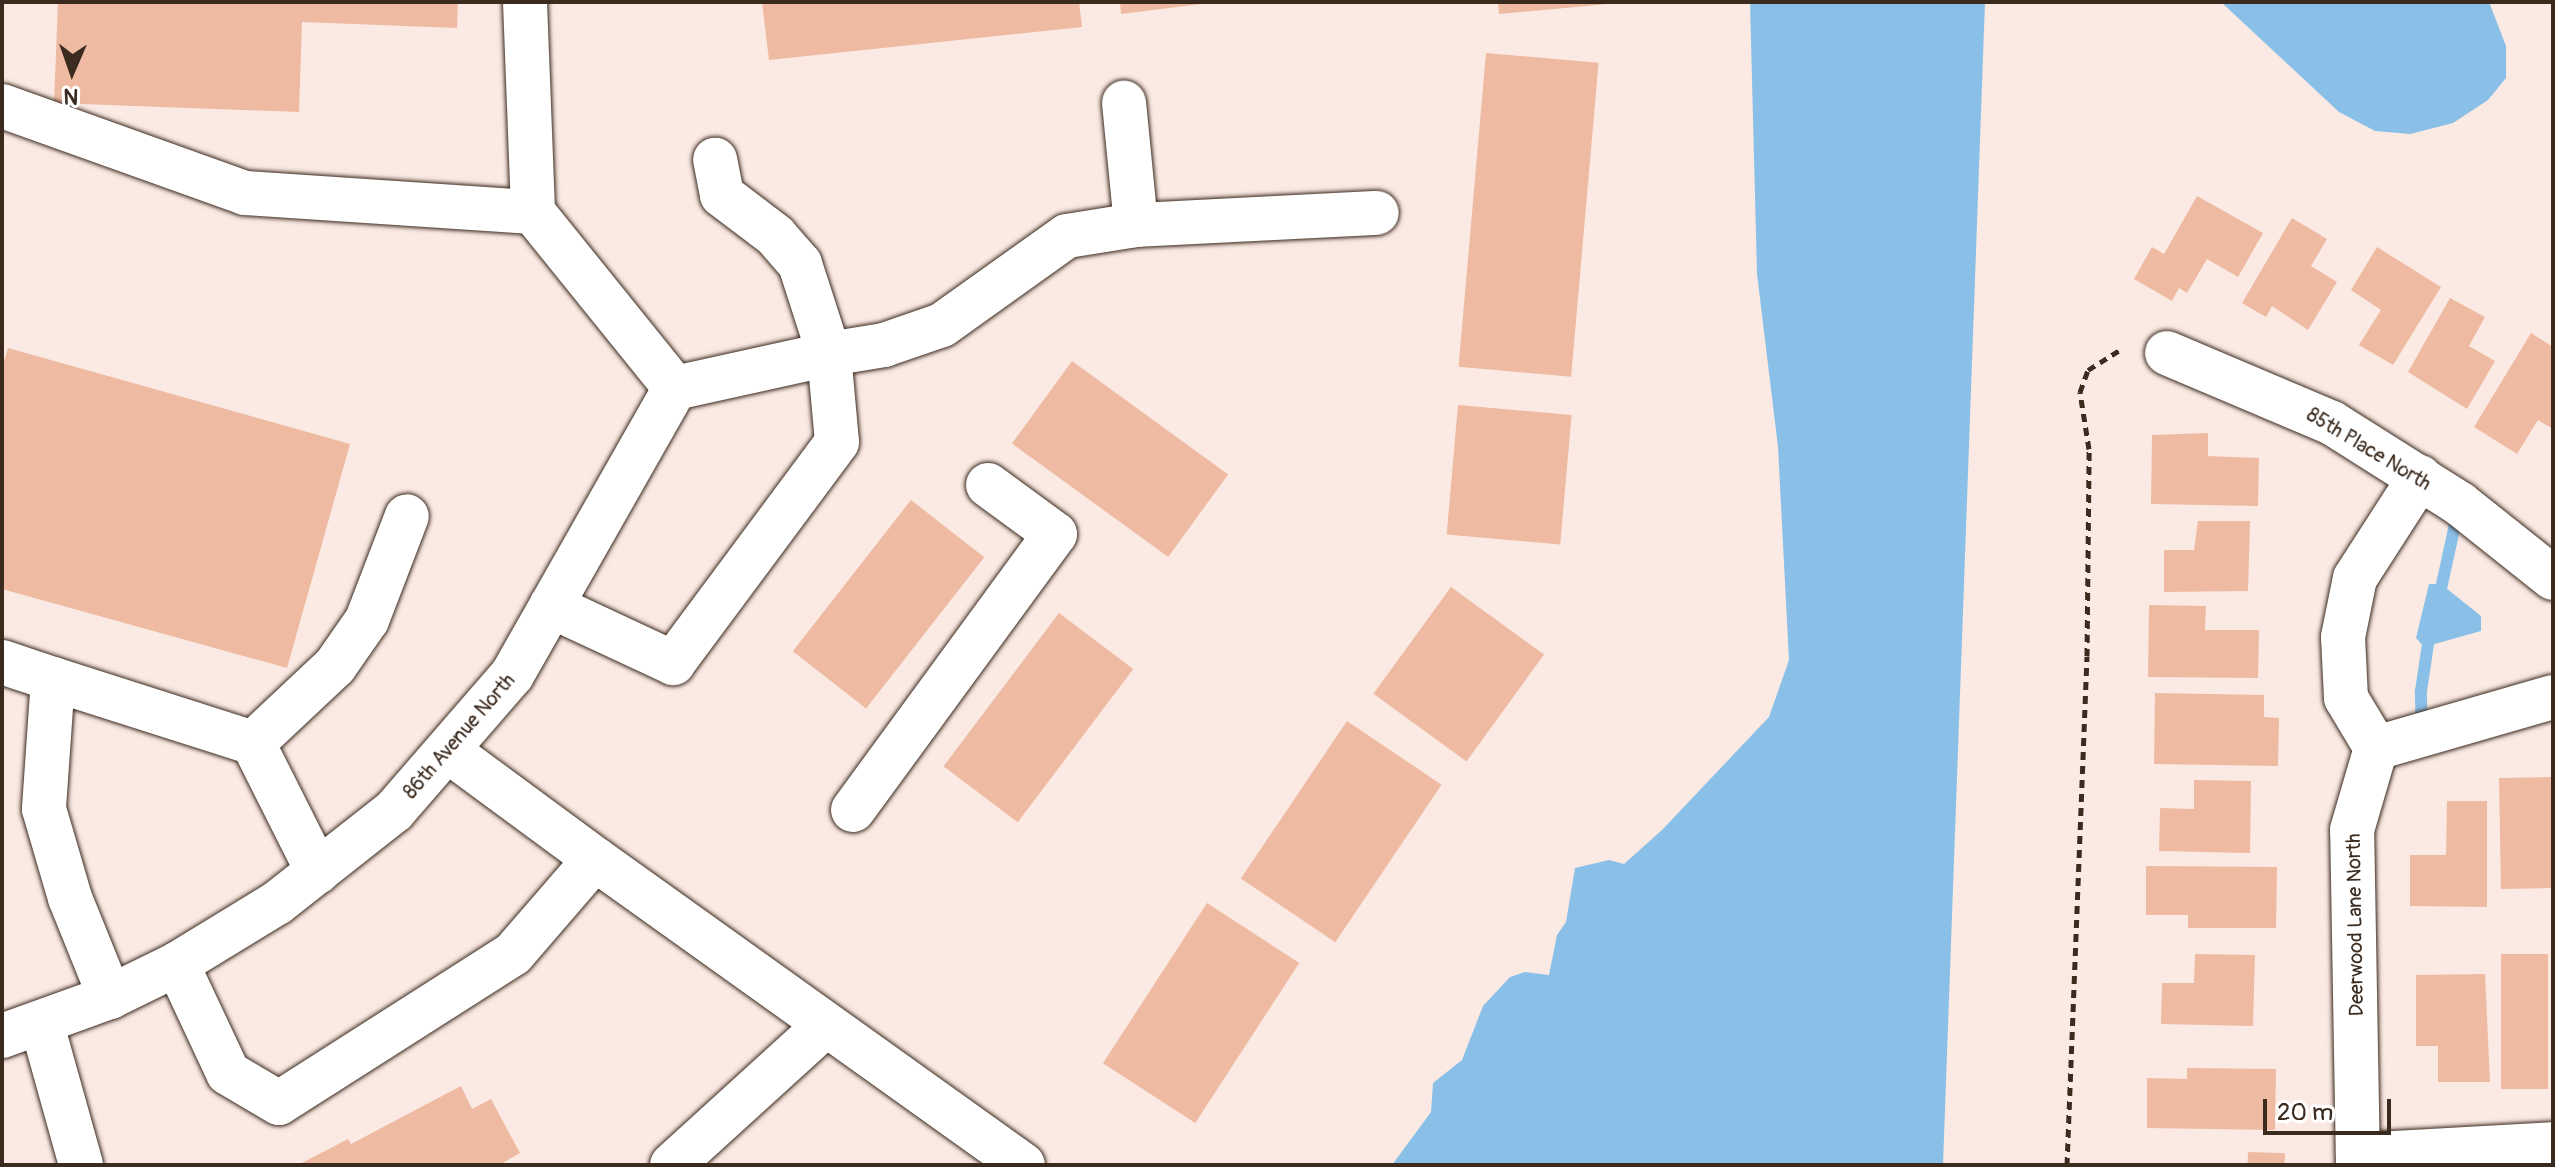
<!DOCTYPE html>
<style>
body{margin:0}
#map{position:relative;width:2555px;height:1167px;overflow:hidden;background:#faeae3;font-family:Pangolin,sans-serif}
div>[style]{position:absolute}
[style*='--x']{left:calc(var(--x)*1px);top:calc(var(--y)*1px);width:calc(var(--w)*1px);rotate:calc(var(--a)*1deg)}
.water>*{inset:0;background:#8abfe7}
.stream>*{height:12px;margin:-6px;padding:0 6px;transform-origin:6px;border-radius:6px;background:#8abfe7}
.building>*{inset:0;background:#efbaa2;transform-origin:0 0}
.path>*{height:5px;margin-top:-2.5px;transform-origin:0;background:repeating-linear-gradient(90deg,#3b2a1e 0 8px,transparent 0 14px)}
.roads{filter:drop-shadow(0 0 2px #3b2a1e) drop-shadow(0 0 2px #3b2a1e)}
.minor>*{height:44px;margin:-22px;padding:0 22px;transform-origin:22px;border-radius:22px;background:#fff}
span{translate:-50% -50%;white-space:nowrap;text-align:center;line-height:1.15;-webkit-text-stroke:6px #fff;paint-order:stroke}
.street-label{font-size:20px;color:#3b2a1e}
.frame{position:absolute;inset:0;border:4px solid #3b2a1e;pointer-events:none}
.north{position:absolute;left:32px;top:32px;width:80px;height:80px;-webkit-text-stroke:6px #fff;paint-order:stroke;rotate:182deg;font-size:22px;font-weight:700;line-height:32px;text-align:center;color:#3b2a1e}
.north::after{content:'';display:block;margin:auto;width:28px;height:36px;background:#3b2a1e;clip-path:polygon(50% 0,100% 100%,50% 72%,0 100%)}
.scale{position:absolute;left:2263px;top:1099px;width:128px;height:36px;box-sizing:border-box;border:4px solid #3b2a1e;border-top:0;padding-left:10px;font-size:24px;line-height:28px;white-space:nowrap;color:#3b2a1e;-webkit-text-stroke:6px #fff;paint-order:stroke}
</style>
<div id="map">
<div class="water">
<div style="clip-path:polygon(1750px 2px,1985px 2px,1943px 1165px,1392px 1165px,1431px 1112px,1433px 1083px,1462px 1060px,1483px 1006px,1510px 977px,1525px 972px,1549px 975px,1557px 935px,1566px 922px,1575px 868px,1609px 860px,1624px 864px,1662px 830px,1769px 717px,1789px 660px,1778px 447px,1757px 274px)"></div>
<div style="clip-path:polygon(2221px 2px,2489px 2px,2506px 46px,2506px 78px,2488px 100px,2453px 123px,2410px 134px,2375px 131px,2339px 112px)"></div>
<div style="clip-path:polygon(2429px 584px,2441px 584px,2481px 616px,2481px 631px,2424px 647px,2416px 638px)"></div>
</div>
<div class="stream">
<div style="--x:2439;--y:598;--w:89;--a:-77.7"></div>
<div style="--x:2422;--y:728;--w:37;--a:-92"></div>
<div style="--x:2421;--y:691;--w:61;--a:-81.5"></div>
</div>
<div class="building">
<div style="clip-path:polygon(58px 2px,458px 2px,457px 28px,302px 22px,299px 112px,54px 103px)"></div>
<div style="clip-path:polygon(762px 2px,1079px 2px,1082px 27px,769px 60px)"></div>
<div style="clip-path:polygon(1120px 2px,1201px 2px,1201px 4px,1121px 14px)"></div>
<div style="clip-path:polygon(1498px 2px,1608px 2px,1608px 4px,1499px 14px)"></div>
<div style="left:1486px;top:53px;width:113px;height:315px;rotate:5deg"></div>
<div style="clip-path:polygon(2197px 196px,2263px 233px,2238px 277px,2207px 259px,2187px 293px,2179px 288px,2172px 301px,2134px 279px,2152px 247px,2164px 254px)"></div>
<div style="clip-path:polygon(2292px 218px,2327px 239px,2311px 266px,2337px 282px,2308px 330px,2272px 306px,2266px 317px,2242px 303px)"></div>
<div style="clip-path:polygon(2377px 247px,2441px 287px,2393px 365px,2359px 345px,2381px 310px,2351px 290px)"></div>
<div style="clip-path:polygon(2450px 298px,2485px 317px,2469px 346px,2495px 361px,2467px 409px,2408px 372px)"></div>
<div style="clip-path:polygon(2531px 333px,2553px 347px,2553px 429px,2538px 420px,2517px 454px,2474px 427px)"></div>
<div style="clip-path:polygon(8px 348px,350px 444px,287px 668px,2px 589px,2px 368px)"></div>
<div style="left:1072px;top:361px;width:193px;height:102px;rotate:36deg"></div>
<div style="left:1458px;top:405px;width:114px;height:130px;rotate:5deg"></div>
<div style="clip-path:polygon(2208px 433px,2208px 456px,2259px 458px,2258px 506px,2151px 504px,2152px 435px)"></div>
<div style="left:911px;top:500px;width:93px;height:192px;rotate:38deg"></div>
<div style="clip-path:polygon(2198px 521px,2250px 521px,2248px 591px,2164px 592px,2164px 550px,2194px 550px)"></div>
<div style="left:1451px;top:587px;width:115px;height:132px;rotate:36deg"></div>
<div style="clip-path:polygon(2149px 605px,2206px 606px,2205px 630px,2259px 630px,2258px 678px,2148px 677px)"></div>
<div style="left:1059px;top:613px;width:93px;height:192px;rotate:37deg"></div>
<div style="clip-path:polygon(2155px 693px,2264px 695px,2264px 717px,2279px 718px,2278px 766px,2154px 764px)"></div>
<div style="left:1347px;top:721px;width:114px;height:190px;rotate:34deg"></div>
<div style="left:2551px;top:777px;width:111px;height:52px;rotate:89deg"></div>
<div style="clip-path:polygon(2194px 780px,2251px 781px,2250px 853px,2159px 851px,2160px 808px,2194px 809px)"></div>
<div style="clip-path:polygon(2447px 801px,2487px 801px,2487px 907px,2410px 906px,2410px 855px,2446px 855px)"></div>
<div style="clip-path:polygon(2146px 866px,2277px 867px,2276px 928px,2188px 928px,2188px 915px,2146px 915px)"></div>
<div style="left:1207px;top:903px;width:110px;height:191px;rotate:33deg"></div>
<div style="clip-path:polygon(2195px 954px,2255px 955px,2253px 1026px,2161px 1024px,2162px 983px,2194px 983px)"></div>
<div style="left:2501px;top:954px;width:47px;height:135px"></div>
<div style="clip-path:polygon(2485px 974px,2490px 1082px,2438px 1082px,2438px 1046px,2416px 1046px,2416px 975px)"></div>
<div style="clip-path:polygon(2187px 1068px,2276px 1069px,2275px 1130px,2147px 1128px,2147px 1078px,2187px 1079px)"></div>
<div style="clip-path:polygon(461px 1086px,472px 1109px,491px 1099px,520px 1153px,499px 1165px,298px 1165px,348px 1139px,351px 1144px)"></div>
<div style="left:2248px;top:1152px;width:37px;height:13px;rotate:2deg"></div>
</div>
<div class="path">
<div style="--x:2067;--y:1165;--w:509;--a:-87.75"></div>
<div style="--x:2087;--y:656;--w:207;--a:-89.4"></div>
<div style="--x:2089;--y:449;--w:58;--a:-99"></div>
<div style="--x:2080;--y:392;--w:23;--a:-70"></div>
<div style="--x:2088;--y:370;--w:41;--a:-32.2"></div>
</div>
<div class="roads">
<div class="minor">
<div style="--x:525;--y:2;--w:210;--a:87.8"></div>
<div style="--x:533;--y:212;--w:226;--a:51.1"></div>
<div style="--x:2;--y:106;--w:258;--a:19.7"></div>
<div style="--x:245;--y:193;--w:289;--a:3.8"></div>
<div style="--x:1136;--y:225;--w:241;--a:-2.9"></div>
<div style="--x:2167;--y:353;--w:179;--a:23"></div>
<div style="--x:2332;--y:423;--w:151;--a:32.3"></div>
<div style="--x:2460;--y:504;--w:119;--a:38.5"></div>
<div style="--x:675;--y:388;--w:158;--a:-12.4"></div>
<div style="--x:829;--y:354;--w:95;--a:-107.9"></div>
<div style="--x:800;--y:264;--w:37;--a:-131"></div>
<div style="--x:776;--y:236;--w:68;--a:-142.8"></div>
<div style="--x:722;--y:195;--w:36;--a:-101"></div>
<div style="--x:551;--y:606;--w:135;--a:25"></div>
<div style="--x:673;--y:663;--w:275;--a:-53.4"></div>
<div style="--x:837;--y:442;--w:88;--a:-95.2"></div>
<div style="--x:829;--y:354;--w:56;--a:-9.3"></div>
<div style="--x:884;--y:345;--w:61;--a:-19"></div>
<div style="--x:942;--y:325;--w:153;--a:-35.5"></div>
<div style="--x:1067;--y:236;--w:70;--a:-9.1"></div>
<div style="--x:1136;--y:225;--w:123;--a:-95.6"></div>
<div style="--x:2;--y:662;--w:54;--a:18.4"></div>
<div style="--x:53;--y:679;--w:130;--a:94"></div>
<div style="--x:44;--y:809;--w:93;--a:73.7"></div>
<div style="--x:70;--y:898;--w:107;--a:68"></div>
<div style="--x:53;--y:679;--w:210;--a:17.7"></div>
<div style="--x:253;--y:743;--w:112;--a:-43.2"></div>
<div style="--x:335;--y:666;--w:56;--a:-55.2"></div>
<div style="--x:367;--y:620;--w:111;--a:-69"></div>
<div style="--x:253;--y:743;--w:144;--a:63.3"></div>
<div style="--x:2376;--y:748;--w:184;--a:-16.1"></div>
<div style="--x:853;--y:810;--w:342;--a:-53.8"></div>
<div style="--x:1055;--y:534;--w:83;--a:-143.8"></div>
<div style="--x:595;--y:859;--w:526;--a:35.56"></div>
<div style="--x:177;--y:964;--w:120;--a:64.9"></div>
<div style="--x:228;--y:1073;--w:59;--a:30.5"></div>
<div style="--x:279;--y:1103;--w:277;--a:-32.5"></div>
<div style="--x:513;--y:954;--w:125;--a:-49.2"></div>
<div style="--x:595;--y:859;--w:180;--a:-143.6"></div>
<div style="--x:42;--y:1025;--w:145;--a:74.4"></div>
<div style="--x:2;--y:1036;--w:115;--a:-19.9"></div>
<div style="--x:110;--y:997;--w:75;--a:-26.2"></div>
<div style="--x:177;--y:964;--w:117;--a:-31.4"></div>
<div style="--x:277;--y:903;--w:149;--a:-38.2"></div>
<div style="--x:394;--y:811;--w:180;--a:-49.1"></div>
<div style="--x:512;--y:675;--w:330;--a:-60.4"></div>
<div style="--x:2358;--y:1155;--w:195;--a:-3.2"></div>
<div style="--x:672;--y:1165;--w:208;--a:-42.3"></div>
<div style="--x:2358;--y:1165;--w:335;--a:-91"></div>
<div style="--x:2352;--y:830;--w:85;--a:-73.7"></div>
<div style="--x:2376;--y:748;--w:58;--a:-121"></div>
<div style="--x:2346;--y:698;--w:61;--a:-92.8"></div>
<div style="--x:2343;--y:637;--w:60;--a:-78.5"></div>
<div style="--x:2355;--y:578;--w:120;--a:-57.2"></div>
</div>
</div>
<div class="street-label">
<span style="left:2369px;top:449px;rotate:31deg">85th Place North</span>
<span style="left:459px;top:736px;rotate:-49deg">86th Avenue North</span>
<span style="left:2355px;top:925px;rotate:-91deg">Deerwood Lane North</span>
</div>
<div class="frame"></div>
<div class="north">N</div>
<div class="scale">20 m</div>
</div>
